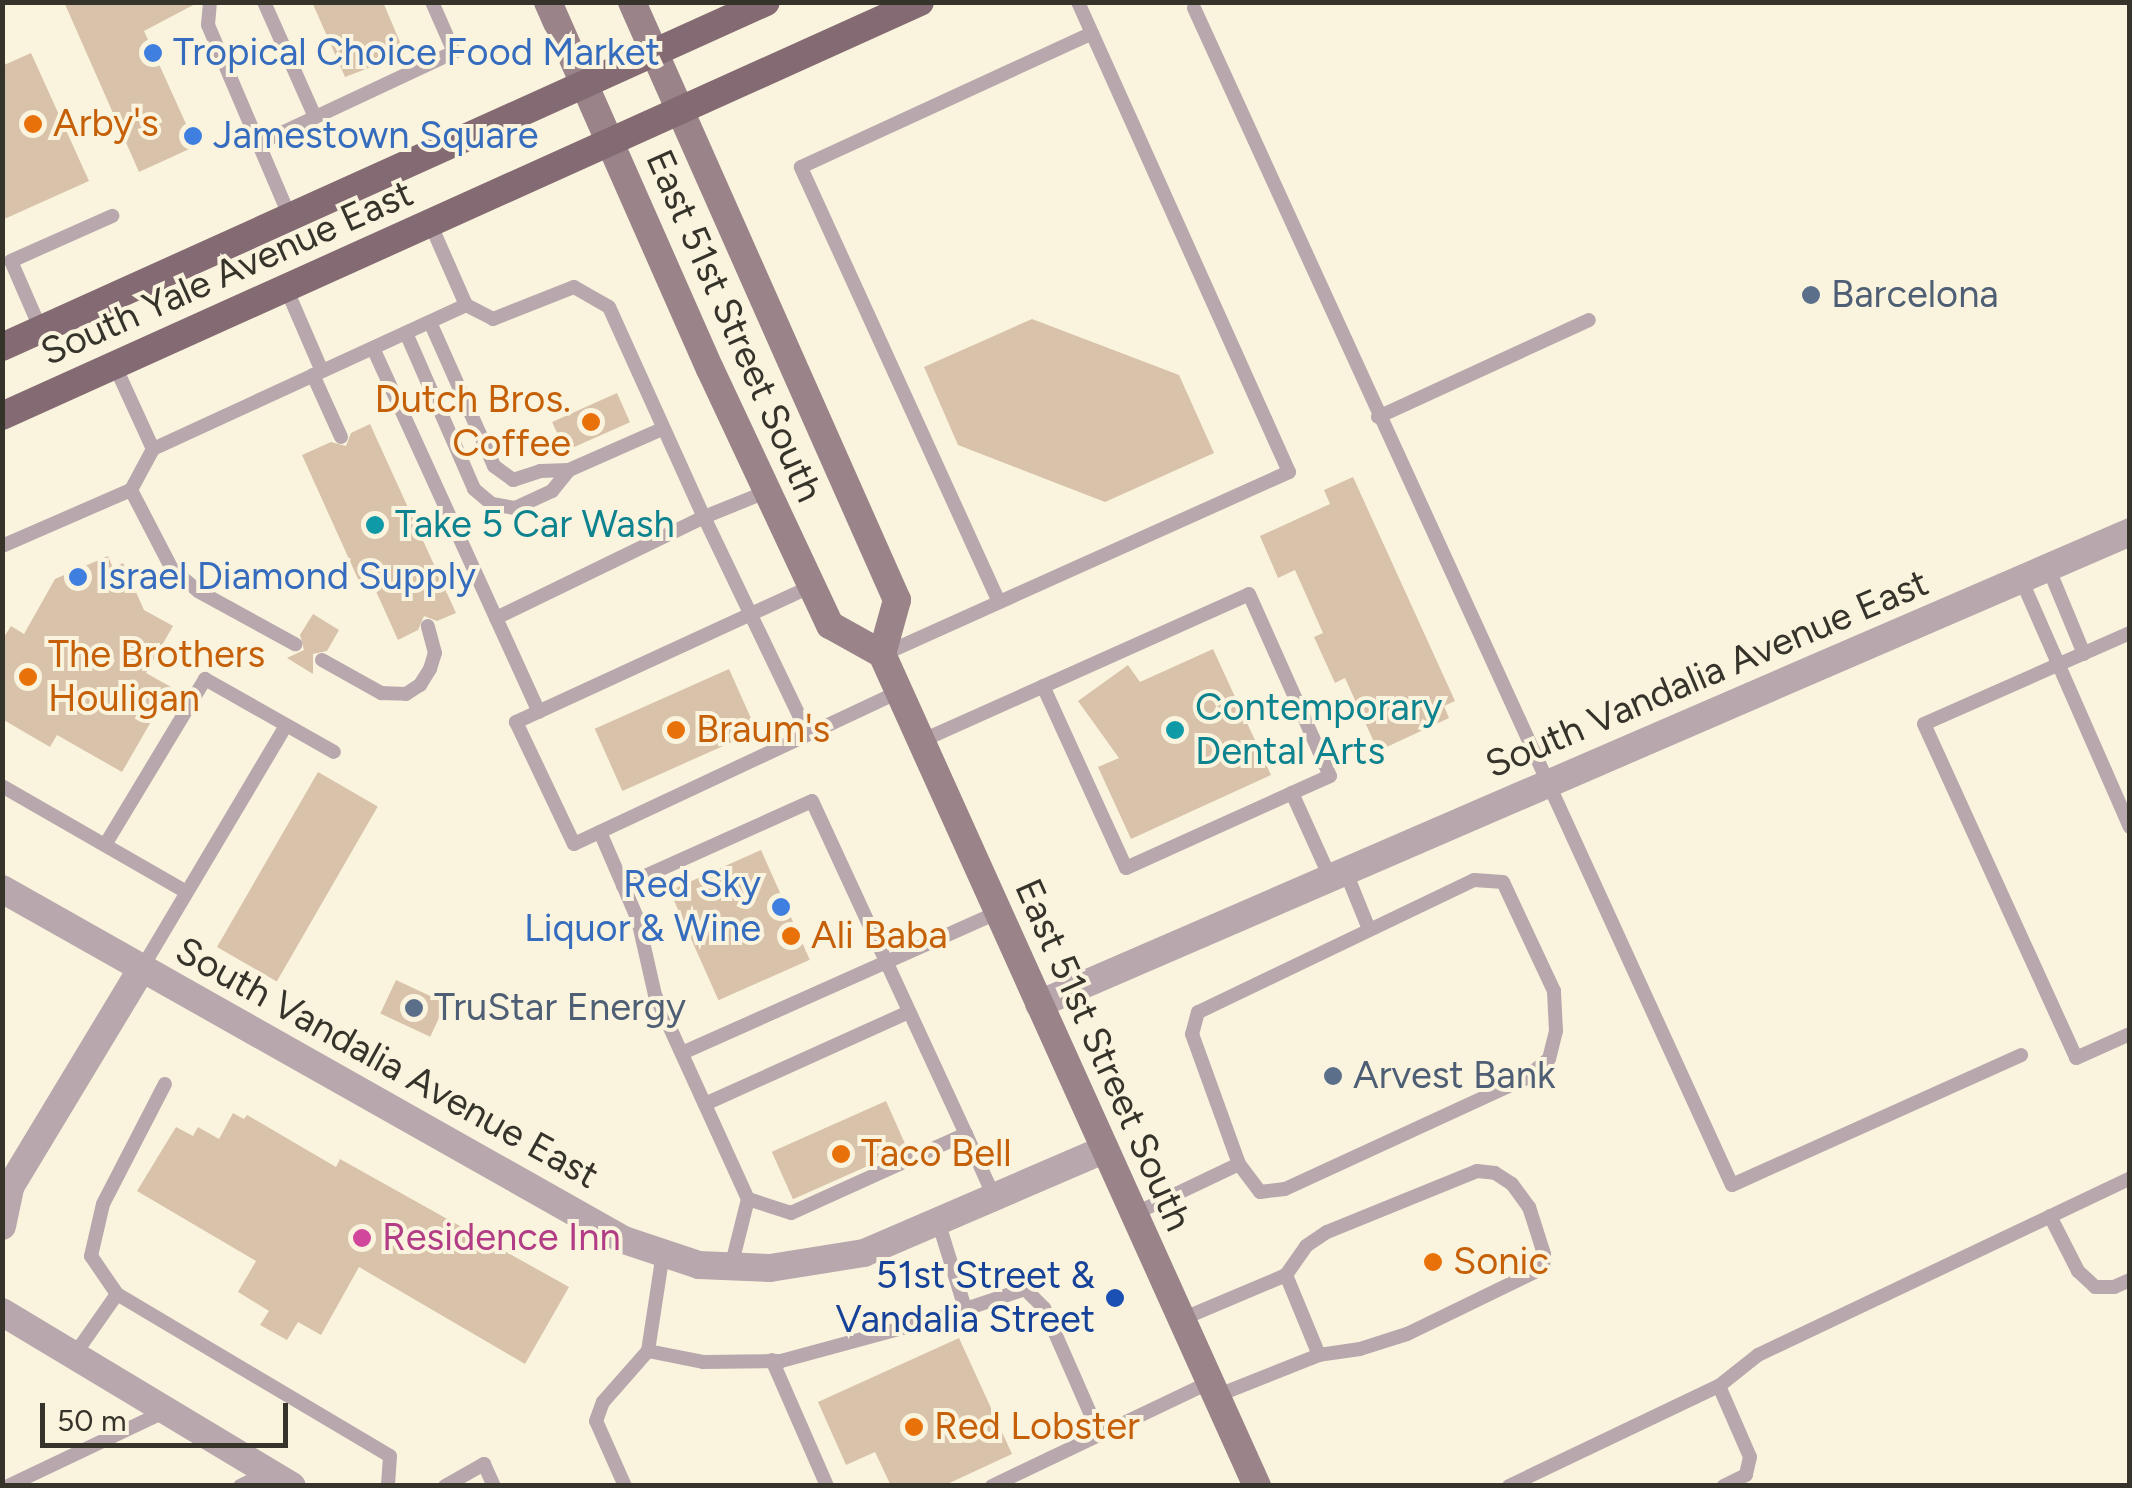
<!DOCTYPE html>
<style>
body{margin:0}
#map{position:relative;width:2132px;height:1488px;overflow:hidden;background:#faf4de;font-family:Figtree,sans-serif}
div>[style]{position:absolute}
[style*='--x']{left:calc(var(--x)*1px);top:calc(var(--y)*1px);width:calc(var(--w)*1px);rotate:calc(var(--a)*1deg)}
.building>*{inset:0;background:#d9c2aa;transform-origin:0 0}
.service>*{height:14px;margin:-7px;padding:0 7px;transform-origin:7px;border-radius:7px;background:#b8a8ad}
.minor>*{height:28px;margin:-14px;padding:0 14px;transform-origin:14px;border-radius:14px;background:#b8a8ad}
.secondary>*{height:28px;margin:-14px;padding:0 14px;transform-origin:14px;border-radius:14px;background:#9a848a}
.primary>*{height:28px;margin:-14px;padding:0 14px;transform-origin:14px;border-radius:14px;background:#846a72}
.dots>*{width:28px;height:28px;translate:-50% -50%;box-sizing:border-box;border:5px solid #faf4de;border-radius:50%}
span{translate:-50% -50%;white-space:nowrap;text-align:center;line-height:1.15;-webkit-text-stroke:8px #faf4de;paint-order:stroke}
.shop-label{font-size:38px;color:#366cbe}
.left{translate:0 -50%;text-align:left}
.right{translate:-100% -50%;text-align:right}
.food-label{font-size:38px;color:#c56008}
.street-label{font-size:38px;color:#36332b}
.service-label{font-size:38px;color:#4e5e75}
.culture-label{font-size:38px;color:#0d838f}
.hotel-label{font-size:38px;color:#b23c85}
.transit-label{font-size:38px;color:#164399}
.frame{position:absolute;inset:0;border:5px solid #36332b;pointer-events:none}
.scale{position:absolute;left:40px;top:1403px;width:248px;height:45px;box-sizing:border-box;border:5px solid #36332b;border-top:0;padding-left:12px;font-size:30px;line-height:35px;white-space:nowrap;color:#36332b;-webkit-text-stroke:8px #faf4de;paint-order:stroke}
</style>
<div id="map">
<div class="building">
<div style="clip-path:polygon(64px 2px,199px 2px,144px 31px,196px 146px,139px 172px)"></div>
<div style="clip-path:polygon(312px 2px,383px 2px,405px 54px,345px 77px)"></div>
<div style="clip-path:polygon(31px 53px,89px 181px,2px 220px,2px 66px)"></div>
<div style="clip-path:polygon(1032px 319px,1179px 375px,1214px 453px,1105px 502px,958px 445px,924px 367px)"></div>
<div style="left:617px;top:393px;width:32px;height:71px;rotate:66deg"></div>
<div style="clip-path:polygon(370px 424px,456px 613px,437px 621px,424px 616px,418px 630px,398px 640px,370px 578px,363px 590px,302px 455px,331px 442px,346px 446px,351px 433px)"></div>
<div style="clip-path:polygon(1353px 477px,1455px 701px,1444px 706px,1449px 718px,1378px 751px,1345px 678px,1335px 683px,1314px 637px,1323px 633px,1295px 570px,1278px 578px,1260px 536px,1330px 504px,1324px 490px)"></div>
<div style="clip-path:polygon(108px 556px,113px 568px,123px 563px,144px 610px,173px 626px,146px 673px,171px 687px,122px 772px,57px 735px,50px 747px,2px 719px,2px 640px,11px 626px,24px 634px,55px 579px)"></div>
<div style="clip-path:polygon(313px 614px,339px 630px,327px 651px,313px 654px,313px 674px,287px 658px,304px 650px,300px 635px)"></div>
<div style="clip-path:polygon(1213px 649px,1271px 775px,1131px 839px,1098px 767px,1119px 758px,1078px 701px,1128px 665px,1140px 682px)"></div>
<div style="left:729px;top:669px;width:68px;height:147px;rotate:66deg"></div>
<div style="left:318px;top:772px;width:69px;height:202px;rotate:30deg"></div>
<div style="left:761px;top:850px;width:120px;height:100px;rotate:66deg"></div>
<div style="left:396px;top:980px;width:55px;height:37px;rotate:25deg"></div>
<div style="left:886px;top:1101px;width:52px;height:125px;rotate:66deg"></div>
<div style="clip-path:polygon(233px 1113px,244px 1119px,247px 1115px,336px 1167px,340px 1159px,569px 1287px,525px 1364px,359px 1267px,321px 1335px,298px 1322px,287px 1340px,260px 1325px,269px 1311px,238px 1292px,256px 1261px,137px 1191px,176px 1127px,193px 1136px,198px 1127px,219px 1139px)"></div>
<div style="clip-path:polygon(959px 1338px,1012px 1454px,943px 1486px,891px 1486px,875px 1452px,846px 1465px,818px 1402px)"></div>
</div>
<div class="service">
<div style="--x:210;--y:2;--w:23;--a:95"></div>
<div style="--x:208;--y:25;--w:209;--a:66.9"></div>
<div style="--x:264;--y:2;--w:126;--a:66.1"></div>
<div style="--x:1194;--y:8;--w:1294;--a:65.44"></div>
<div style="--x:1732;--y:1185;--w:317;--a:-24.2"></div>
<div style="--x:258;--y:144;--w:217;--a:-25.1"></div>
<div style="--x:454;--y:52;--w:55;--a:-113.7"></div>
<div style="--x:430;--y:223;--w:90;--a:66.3"></div>
<div style="--x:286;--y:288;--w:90;--a:66.6"></div>
<div style="--x:430;--y:322;--w:158;--a:66"></div>
<div style="--x:494;--y:466;--w:24;--a:36"></div>
<div style="--x:513;--y:480;--w:28;--a:-18"></div>
<div style="--x:540;--y:471;--w:29;--a:-2"></div>
<div style="--x:569;--y:470;--w:102;--a:-23.8"></div>
<div style="--x:41;--y:330;--w:75;--a:-113.5"></div>
<div style="--x:11;--y:261;--w:111;--a:-24"></div>
<div style="--x:406;--y:333;--w:170;--a:66.4"></div>
<div style="--x:474;--y:489;--w:23;--a:40"></div>
<div style="--x:492;--y:504;--w:23;--a:10"></div>
<div style="--x:515;--y:508;--w:41;--a:-24.7"></div>
<div style="--x:552;--y:491;--w:27;--a:-51"></div>
<div style="--x:373;--y:348;--w:400;--a:65.5"></div>
<div style="--x:115;--y:366;--w:91;--a:65.4"></div>
<div style="--x:313;--y:375;--w:68;--a:65.7"></div>
<div style="--x:1378;--y:417;--w:232;--a:-24.7"></div>
<div style="--x:131;--y:490;--w:89;--a:62.6"></div>
<div style="--x:172;--y:569;--w:34;--a:40"></div>
<div style="--x:198;--y:591;--w:111;--a:28.7"></div>
<div style="--x:2;--y:546;--w:141;--a:-23.5"></div>
<div style="--x:131;--y:490;--w:47;--a:-61.8"></div>
<div style="--x:153;--y:449;--w:345;--a:-24.7"></div>
<div style="--x:466;--y:305;--w:30;--a:27"></div>
<div style="--x:493;--y:319;--w:87;--a:-21.6"></div>
<div style="--x:574;--y:287;--w:40;--a:29.7"></div>
<div style="--x:609;--y:307;--w:230;--a:65.7"></div>
<div style="--x:704;--y:517;--w:67;--a:-22"></div>
<div style="--x:2048;--y:567;--w:94;--a:67.5"></div>
<div style="--x:2021;--y:579;--w:271;--a:66.3"></div>
<div style="--x:812;--y:586;--w:326;--a:155.3"></div>
<div style="--x:516;--y:722;--w:135;--a:64.6"></div>
<div style="--x:574;--y:844;--w:359;--a:-25.1"></div>
<div style="--x:999;--y:602;--w:478;--a:-114.5"></div>
<div style="--x:801;--y:167;--w:320;--a:-24.7"></div>
<div style="--x:496;--y:618;--w:231;--a:-25.9"></div>
<div style="--x:704;--y:517;--w:241;--a:64.4"></div>
<div style="--x:2130;--y:633;--w:225;--a:156.2"></div>
<div style="--x:1924;--y:724;--w:367;--a:65.5"></div>
<div style="--x:2076;--y:1058;--w:59;--a:-24"></div>
<div style="--x:884;--y:654;--w:444;--a:-24.2"></div>
<div style="--x:1289;--y:472;--w:515;--a:-114.18"></div>
<div style="--x:322;--y:660;--w:68;--a:29.2"></div>
<div style="--x:381;--y:693;--w:25;--a:2"></div>
<div style="--x:406;--y:694;--w:17;--a:-33"></div>
<div style="--x:420;--y:685;--w:19;--a:-58"></div>
<div style="--x:430;--y:669;--w:17;--a:-73"></div>
<div style="--x:435;--y:653;--w:28;--a:-105"></div>
<div style="--x:1043;--y:686;--w:200;--a:65.5"></div>
<div style="--x:1126;--y:868;--w:182;--a:-24.3"></div>
<div style="--x:921;--y:741;--w:359;--a:-24.1"></div>
<div style="--x:1249;--y:594;--w:199;--a:66"></div>
<div style="--x:1330;--y:776;--w:42;--a:155.9"></div>
<div style="--x:1292;--y:793;--w:92;--a:65.7"></div>
<div style="--x:2;--y:786;--w:212;--a:29.9"></div>
<div style="--x:600;--y:832;--w:96;--a:66.6"></div>
<div style="--x:638;--y:920;--w:77;--a:77.2"></div>
<div style="--x:655;--y:995;--w:224;--a:65.5"></div>
<div style="--x:748;--y:1199;--w:70;--a:104"></div>
<div style="--x:105;--y:845;--w:194;--a:-58.9"></div>
<div style="--x:205;--y:679;--w:148;--a:29.5"></div>
<div style="--x:1345;--y:870;--w:64;--a:67.9"></div>
<div style="--x:623;--y:886;--w:207;--a:-24.2"></div>
<div style="--x:812;--y:801;--w:367;--a:65.2"></div>
<div style="--x:142;--y:968;--w:282;--a:-59.3"></div>
<div style="--x:682;--y:1053;--w:346;--a:-24"></div>
<div style="--x:705;--y:1104;--w:224;--a:-24.3"></div>
<div style="--x:748;--y:1199;--w:45;--a:18"></div>
<div style="--x:791;--y:1213;--w:192;--a:-24.3"></div>
<div style="--x:966;--y:1134;--w:69;--a:66"></div>
<div style="--x:1134;--y:1214;--w:116;--a:-25.5"></div>
<div style="--x:1239;--y:1164;--w:35;--a:53"></div>
<div style="--x:1260;--y:1192;--w:25;--a:-7"></div>
<div style="--x:1285;--y:1189;--w:263;--a:-24.7"></div>
<div style="--x:1524;--y:1079;--w:32;--a:-39"></div>
<div style="--x:1549;--y:1059;--w:29;--a:-76"></div>
<div style="--x:1556;--y:1031;--w:40;--a:-92.9"></div>
<div style="--x:1554;--y:991;--w:120;--a:-115.1"></div>
<div style="--x:1503;--y:882;--w:29;--a:-176"></div>
<div style="--x:1474;--y:880;--w:306;--a:154.4"></div>
<div style="--x:1198;--y:1012;--w:23;--a:105"></div>
<div style="--x:1192;--y:1034;--w:138;--a:70.1"></div>
<div style="--x:2050;--y:1216;--w:62;--a:63"></div>
<div style="--x:2078;--y:1271;--w:23;--a:43"></div>
<div style="--x:2095;--y:1287;--w:19;--a:0"></div>
<div style="--x:2114;--y:1287;--w:17;--a:-24"></div>
<div style="--x:938;--y:1221;--w:91;--a:72.8"></div>
<div style="--x:117;--y:1294;--w:46;--a:-124.4"></div>
<div style="--x:91;--y:1256;--w:53;--a:-77"></div>
<div style="--x:103;--y:1204;--w:135;--a:-62.7"></div>
<div style="--x:1182;--y:1319;--w:113;--a:-22.9"></div>
<div style="--x:1286;--y:1275;--w:35;--a:-55"></div>
<div style="--x:1306;--y:1246;--w:25;--a:-34"></div>
<div style="--x:1327;--y:1232;--w:162;--a:-22.1"></div>
<div style="--x:1477;--y:1171;--w:18;--a:6"></div>
<div style="--x:1495;--y:1173;--w:20;--a:33"></div>
<div style="--x:1512;--y:1184;--w:29;--a:54"></div>
<div style="--x:1529;--y:1207;--w:49;--a:72.3"></div>
<div style="--x:1544;--y:1254;--w:14;--a:94"></div>
<div style="--x:1543;--y:1268;--w:151;--a:154.1"></div>
<div style="--x:1407;--y:1334;--w:49;--a:162.3"></div>
<div style="--x:1360;--y:1349;--w:41;--a:171.7"></div>
<div style="--x:648;--y:1351;--w:99;--a:-81.3"></div>
<div style="--x:75;--y:1354;--w:73;--a:-55"></div>
<div style="--x:117;--y:1294;--w:317;--a:30.7"></div>
<div style="--x:390;--y:1456;--w:30;--a:94"></div>
<div style="--x:772;--y:1360;--w:137;--a:66.4"></div>
<div style="--x:1719;--y:1386;--w:50;--a:-38.5"></div>
<div style="--x:1758;--y:1355;--w:412;--a:-25.4"></div>
<div style="--x:1216;--y:1396;--w:111;--a:-21.7"></div>
<div style="--x:1319;--y:1355;--w:87;--a:-112.4"></div>
<div style="--x:8;--y:1486;--w:175;--a:-25.4"></div>
<div style="--x:240;--y:1486;--w:32;--a:-26"></div>
<div style="--x:445;--y:1486;--w:45;--a:-29.4"></div>
<div style="--x:484;--y:1464;--w:24;--a:66"></div>
<div style="--x:625;--y:1486;--w:71;--a:-114"></div>
<div style="--x:596;--y:1421;--w:20;--a:-70"></div>
<div style="--x:603;--y:1402;--w:68;--a:-48.6"></div>
<div style="--x:648;--y:1351;--w:56;--a:11.3"></div>
<div style="--x:703;--y:1362;--w:78;--a:-0.7"></div>
<div style="--x:781;--y:1361;--w:164;--a:-15.2"></div>
<div style="--x:939;--y:1318;--w:91;--a:-18.6"></div>
<div style="--x:1025;--y:1289;--w:27;--a:45"></div>
<div style="--x:1044;--y:1308;--w:137;--a:66.3"></div>
<div style="--x:992;--y:1486;--w:242;--a:-25.5"></div>
<div style="--x:1509;--y:1486;--w:233;--a:-25.5"></div>
<div style="--x:1719;--y:1386;--w:77;--a:66.4"></div>
<div style="--x:1750;--y:1457;--w:18;--a:103"></div>
<div style="--x:1746;--y:1475;--w:25;--a:154"></div>
</div>
<div class="minor">
<div style="--x:2;--y:889;--w:714;--a:29.44"></div>
<div style="--x:624;--y:1240;--w:79;--a:18.4"></div>
<div style="--x:699;--y:1265;--w:71;--a:2.4"></div>
<div style="--x:770;--y:1268;--w:95;--a:-9.1"></div>
<div style="--x:864;--y:1253;--w:262;--a:-23.3"></div>
<div style="--x:1039;--y:1004;--w:1189;--a:-23.39"></div>
<div style="--x:2;--y:1226;--w:40;--a:-78"></div>
<div style="--x:10;--y:1187;--w:256;--a:-58.9"></div>
<div style="--x:2;--y:1312;--w:338;--a:31"></div>
</div>
<div class="secondary">
<div style="--x:548;--y:2;--w:401;--a:66.2"></div>
<div style="--x:710;--y:369;--w:283;--a:64.9"></div>
<div style="--x:830;--y:625;--w:60;--a:29.1"></div>
<div style="--x:882;--y:654;--w:913;--a:65.74"></div>
<div style="--x:632;--y:2;--w:654;--a:66.1"></div>
<div style="--x:897;--y:600;--w:56;--a:105.5"></div>
</div>
<div class="primary">
<div style="--x:2;--y:347;--w:838;--a:-24.3"></div>
<div style="--x:2;--y:416;--w:1007;--a:-24.27"></div>
</div>
<div class="dots">
<div style="left:153px;top:53px;background:#3f7fe0"></div>
<div style="left:33px;top:124px;background:#e8710a"></div>
<div style="left:193px;top:136px;background:#3f7fe0"></div>
<div style="left:1811px;top:295px;background:#5c6f8a"></div>
<div style="left:591px;top:422px;background:#e8710a"></div>
<div style="left:375px;top:525px;background:#0f9aa8"></div>
<div style="left:78px;top:577px;background:#3f7fe0"></div>
<div style="left:28px;top:677px;background:#e8710a"></div>
<div style="left:676px;top:730px;background:#e8710a"></div>
<div style="left:1175px;top:730px;background:#0f9aa8"></div>
<div style="left:781px;top:907px;background:#3f7fe0"></div>
<div style="left:791px;top:936px;background:#e8710a"></div>
<div style="left:414px;top:1008px;background:#5c6f8a"></div>
<div style="left:1333px;top:1076px;background:#5c6f8a"></div>
<div style="left:841px;top:1154px;background:#e8710a"></div>
<div style="left:362px;top:1238px;background:#d1479c"></div>
<div style="left:1433px;top:1262px;background:#e8710a"></div>
<div style="left:1115px;top:1298px;background:#1a4fb4"></div>
<div style="left:914px;top:1427px;background:#e8710a"></div>
</div>
<div class="shop-label">
<span class="left" style="left:173px;top:53px">Tropical Choice Food Market</span>
<span class="left" style="left:213px;top:136px">Jamestown Square</span>
<span class="left" style="left:98px;top:577px">Israel Diamond Supply</span>
<span class="right" style="left:761px;top:907px">Red Sky<br>Liquor &amp; Wine</span>
</div>
<div class="food-label">
<span class="left" style="left:53px;top:124px">Arby's</span>
<span class="right" style="left:571px;top:422px">Dutch Bros.<br>Coffee</span>
<span class="left" style="left:48px;top:677px">The Brothers<br>Houligan</span>
<span class="left" style="left:696px;top:730px">Braum's</span>
<span class="left" style="left:811px;top:936px">Ali Baba</span>
<span class="left" style="left:861px;top:1154px">Taco Bell</span>
<span class="left" style="left:1453px;top:1262px">Sonic</span>
<span class="left" style="left:934px;top:1427px">Red Lobster</span>
</div>
<div class="street-label">
<span style="left:227px;top:273px;rotate:-24deg">South Yale Avenue East</span>
<span style="left:734px;top:326px;rotate:66deg">East 51st Street South</span>
<span style="left:1707px;top:674px;rotate:-23deg">South Vandalia Avenue East</span>
<span style="left:1103px;top:1055px;rotate:66deg">East 51st Street South</span>
<span style="left:387px;top:1063px;rotate:29deg">South Vandalia Avenue East</span>
</div>
<div class="service-label">
<span class="left" style="left:1831px;top:295px">Barcelona</span>
<span class="left" style="left:434px;top:1008px">TruStar Energy</span>
<span class="left" style="left:1353px;top:1076px">Arvest Bank</span>
</div>
<div class="culture-label">
<span class="left" style="left:395px;top:525px">Take 5 Car Wash</span>
<span class="left" style="left:1195px;top:730px">Contemporary<br>Dental Arts</span>
</div>
<div class="hotel-label">
<span class="left" style="left:382px;top:1238px">Residence Inn</span>
</div>
<div class="transit-label">
<span class="right" style="left:1095px;top:1298px">51st Street &amp;<br>Vandalia Street</span>
</div>
<div class="frame"></div>
<div class="scale">50 m</div>
</div>
